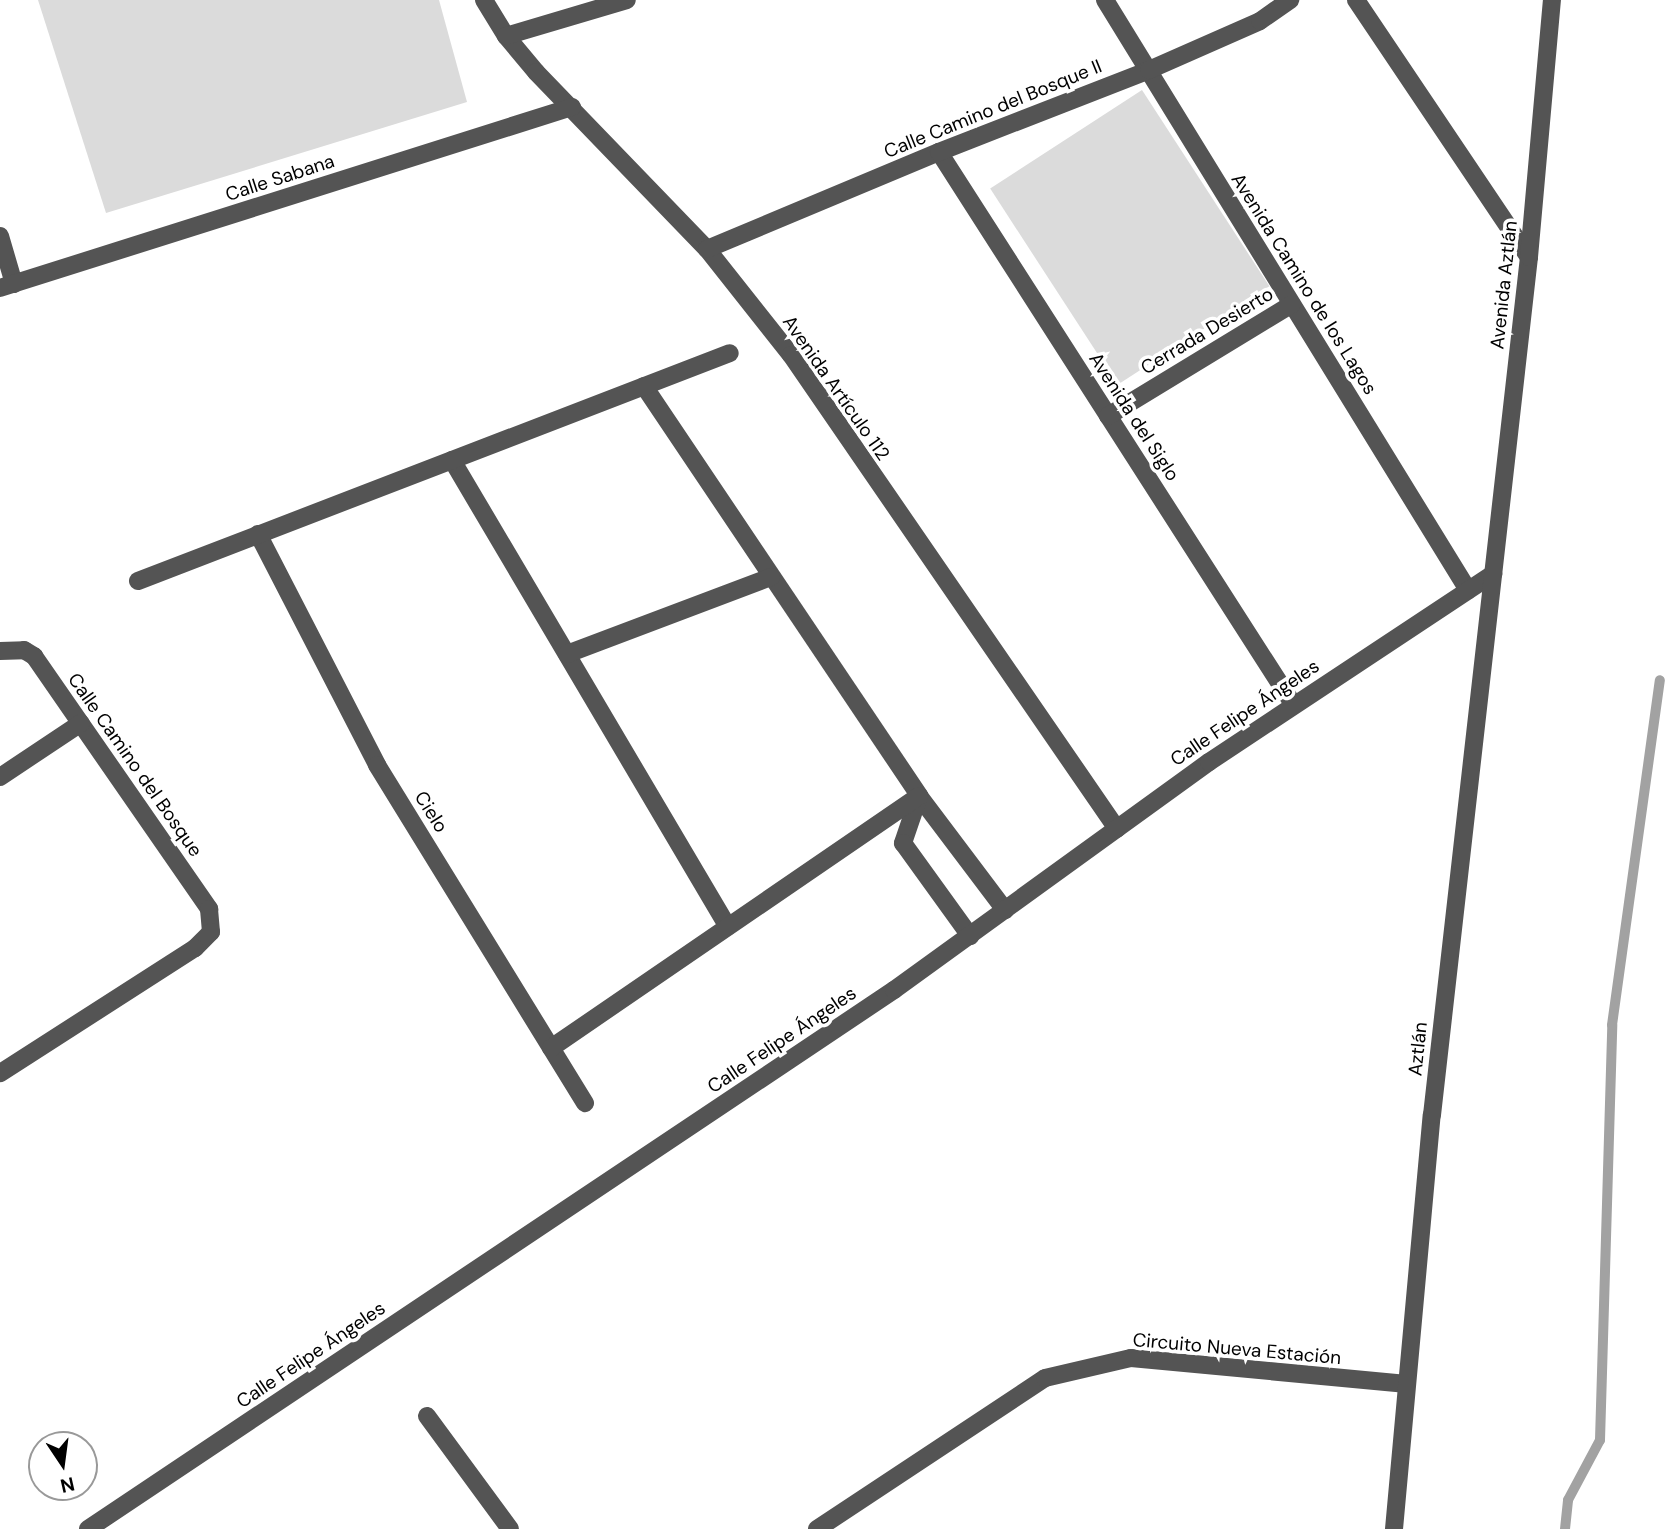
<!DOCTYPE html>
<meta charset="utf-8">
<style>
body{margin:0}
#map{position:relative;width:1677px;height:1529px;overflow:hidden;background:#fff;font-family:"DM Sans",sans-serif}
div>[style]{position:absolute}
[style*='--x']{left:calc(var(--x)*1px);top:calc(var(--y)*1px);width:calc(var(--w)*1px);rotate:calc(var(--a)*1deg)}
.green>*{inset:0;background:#dbdbdb;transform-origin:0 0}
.stream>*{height:10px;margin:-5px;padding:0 5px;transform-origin:5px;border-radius:5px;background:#a2a2a2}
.minor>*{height:18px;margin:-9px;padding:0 9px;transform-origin:9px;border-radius:9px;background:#545454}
span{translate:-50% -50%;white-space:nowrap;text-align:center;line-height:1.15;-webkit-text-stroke:7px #fff;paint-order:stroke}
.street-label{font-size:19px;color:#000}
.north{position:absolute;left:28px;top:1431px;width:70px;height:70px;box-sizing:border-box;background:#fff;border:2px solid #999;border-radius:50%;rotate:167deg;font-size:19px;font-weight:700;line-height:28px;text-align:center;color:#000}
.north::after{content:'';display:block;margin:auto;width:24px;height:32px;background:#000;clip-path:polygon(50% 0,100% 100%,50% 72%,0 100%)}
</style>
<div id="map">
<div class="green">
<div style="clip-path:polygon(38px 0,439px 0,467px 102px,106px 213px)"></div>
<div style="left:1142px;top:90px;width:234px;height:181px;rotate:57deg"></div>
</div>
<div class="stream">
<div style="--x:1565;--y:1529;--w:29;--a:-84"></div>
<div style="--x:1568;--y:1500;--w:68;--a:-61.9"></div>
<div style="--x:1600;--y:1440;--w:415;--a:-88.3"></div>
<div style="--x:1612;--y:1025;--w:348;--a:-82.1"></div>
</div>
<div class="minor">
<div style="--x:484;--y:0;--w:42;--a:58.6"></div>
<div style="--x:506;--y:36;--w:47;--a:50.2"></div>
<div style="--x:536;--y:72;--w:246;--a:46"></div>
<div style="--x:707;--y:249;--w:135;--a:51.6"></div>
<div style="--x:791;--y:355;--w:575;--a:55.48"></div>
<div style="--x:1105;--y:0;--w:693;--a:58.4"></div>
<div style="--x:1356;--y:0;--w:310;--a:56.1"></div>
<div style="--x:506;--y:36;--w:126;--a:-16.6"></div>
<div style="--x:939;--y:152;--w:656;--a:57.33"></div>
<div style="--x:0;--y:236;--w:50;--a:73.7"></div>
<div style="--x:707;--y:249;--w:251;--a:-22.7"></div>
<div style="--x:939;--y:152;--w:225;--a:-21.3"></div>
<div style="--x:1149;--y:70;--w:121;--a:-23.8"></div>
<div style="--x:1260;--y:21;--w:37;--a:-35"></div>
<div style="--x:0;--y:288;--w:600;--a:-17.56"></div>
<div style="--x:644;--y:386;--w:494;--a:56.1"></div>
<div style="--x:919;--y:796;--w:143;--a:53"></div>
<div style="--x:1108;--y:416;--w:215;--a:-31.3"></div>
<div style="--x:452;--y:460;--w:542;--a:59.42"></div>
<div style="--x:258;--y:534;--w:260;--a:62.7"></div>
<div style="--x:377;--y:765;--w:397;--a:58.4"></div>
<div style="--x:138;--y:581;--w:634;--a:-21.06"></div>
<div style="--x:0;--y:651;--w:24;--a:-2"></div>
<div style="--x:24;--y:650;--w:12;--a:31"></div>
<div style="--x:34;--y:656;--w:308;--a:55.3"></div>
<div style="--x:209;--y:909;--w:23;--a:85"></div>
<div style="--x:211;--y:932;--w:23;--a:135"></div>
<div style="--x:195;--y:948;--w:232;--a:147.3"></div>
<div style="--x:567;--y:654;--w:218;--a:-20.7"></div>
<div style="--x:0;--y:777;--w:97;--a:-33.7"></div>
<div style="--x:919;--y:796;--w:50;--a:108.8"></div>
<div style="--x:903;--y:843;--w:115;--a:54.2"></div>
<div style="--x:551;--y:1048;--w:446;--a:-34.4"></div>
<div style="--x:427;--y:1416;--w:140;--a:53.7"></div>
<div style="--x:88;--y:1529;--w:970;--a:-33.77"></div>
<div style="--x:894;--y:990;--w:389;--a:-35.9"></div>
<div style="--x:1209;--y:762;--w:341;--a:-33.5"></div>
<div style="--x:817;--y:1529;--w:273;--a:-33.5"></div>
<div style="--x:1045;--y:1378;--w:88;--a:-13.1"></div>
<div style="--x:1131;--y:1358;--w:277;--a:5.4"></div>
<div style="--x:1394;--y:1529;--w:416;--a:-84.8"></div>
<div style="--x:1432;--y:1115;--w:863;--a:-83.55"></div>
<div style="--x:1529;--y:257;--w:258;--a:-84.9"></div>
</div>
<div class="street-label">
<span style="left:993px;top:109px;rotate:-22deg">Calle Camino del Bosque II</span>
<span style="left:280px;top:178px;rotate:-18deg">Calle Sabana</span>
<span style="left:1304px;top:284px;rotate:58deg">Avenida Camino de los Lagos</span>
<span style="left:1504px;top:285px;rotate:-84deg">Avenida Aztlán</span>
<span style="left:1207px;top:331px;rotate:-31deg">Cerrada Desierto</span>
<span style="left:836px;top:388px;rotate:55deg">Avenida Artículo 112</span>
<span style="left:1134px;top:417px;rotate:57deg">Avenida del Siglo</span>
<span style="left:1245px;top:713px;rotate:-34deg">Calle Felipe Ángeles</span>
<span style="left:135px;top:765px;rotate:55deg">Calle Camino del Bosque</span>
<span style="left:431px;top:812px;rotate:58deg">Cielo</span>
<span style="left:782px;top:1040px;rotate:-34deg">Calle Felipe Ángeles</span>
<span style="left:1418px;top:1049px;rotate:-84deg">Aztlán</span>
<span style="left:1237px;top:1349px;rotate:5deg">Circuito Nueva Estación</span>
<span style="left:311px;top:1355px;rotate:-34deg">Calle Felipe Ángeles</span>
</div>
<div class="north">N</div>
</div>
